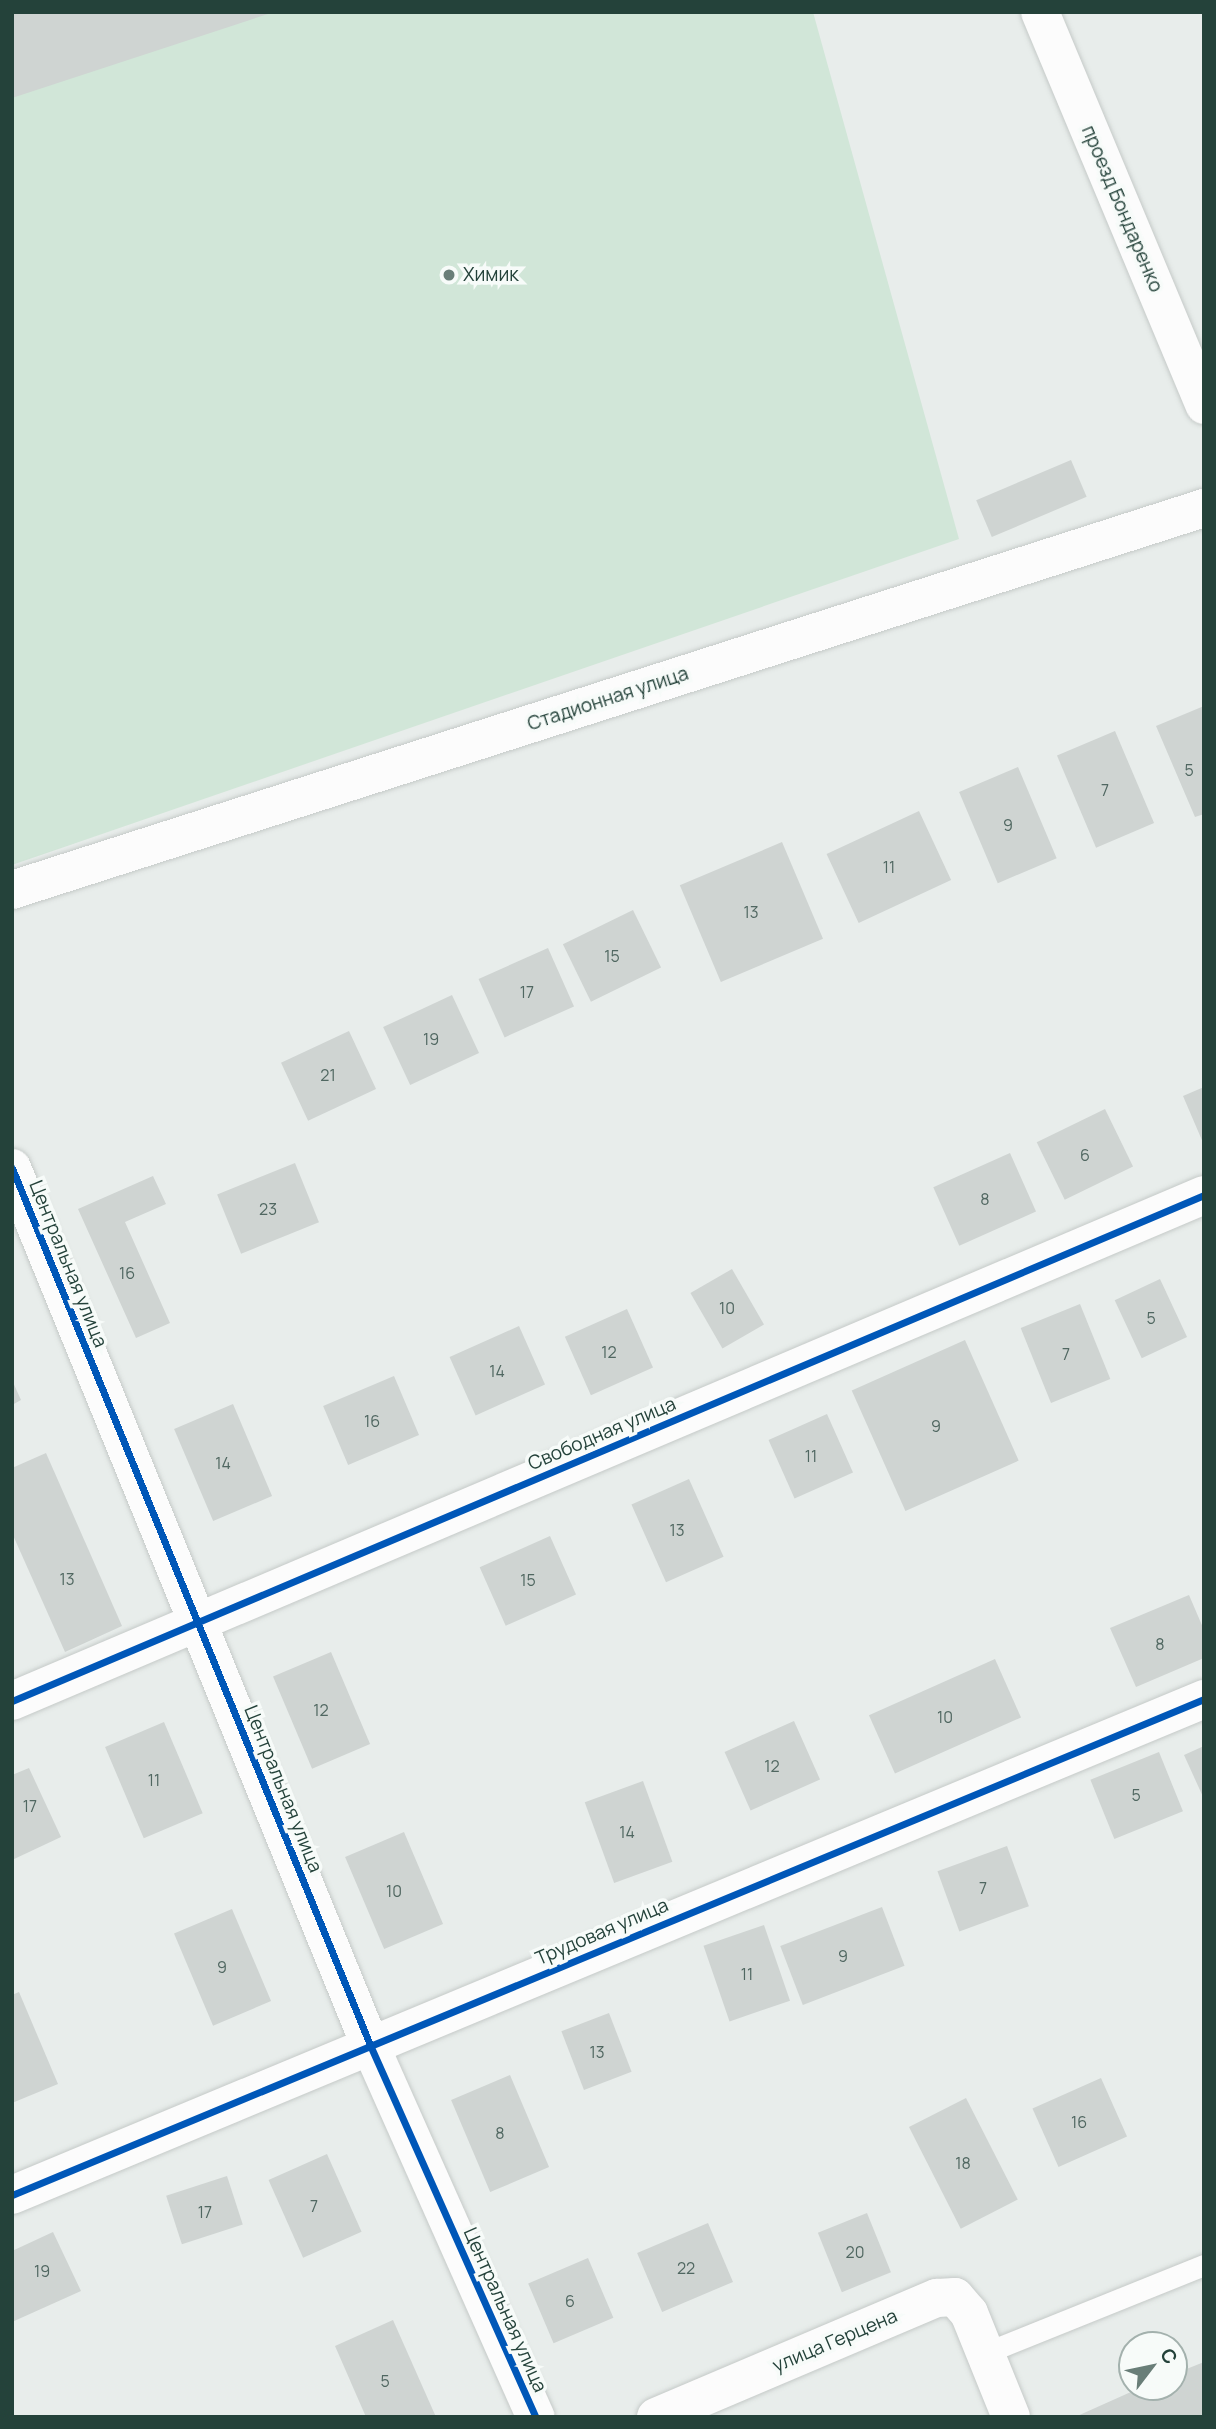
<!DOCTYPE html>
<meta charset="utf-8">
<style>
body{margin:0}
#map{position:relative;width:1216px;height:2429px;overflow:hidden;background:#e8edeb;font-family:Manrope,sans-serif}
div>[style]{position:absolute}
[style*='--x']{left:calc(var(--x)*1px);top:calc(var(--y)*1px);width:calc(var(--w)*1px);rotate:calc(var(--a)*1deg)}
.green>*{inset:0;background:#d1e6d8}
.building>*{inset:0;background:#cfd4d2;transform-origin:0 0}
.roads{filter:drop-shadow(0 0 2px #c5cac8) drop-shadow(0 0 2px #c5cac8)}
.service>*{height:21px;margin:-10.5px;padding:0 10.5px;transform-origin:10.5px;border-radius:10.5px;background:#fcfcfc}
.minor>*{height:38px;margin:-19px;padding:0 19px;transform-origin:19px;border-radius:19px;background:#fcfcfc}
.cycleway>*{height:7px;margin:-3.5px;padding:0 3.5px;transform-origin:3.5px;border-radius:3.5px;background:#0057b8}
.dots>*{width:19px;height:19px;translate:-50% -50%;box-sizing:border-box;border:4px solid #f7fbf9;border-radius:50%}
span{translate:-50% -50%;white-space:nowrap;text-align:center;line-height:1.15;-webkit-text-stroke:7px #f7fbf9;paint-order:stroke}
.number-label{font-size:16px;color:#506761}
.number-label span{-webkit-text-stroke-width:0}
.street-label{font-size:19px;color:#24423a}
.poi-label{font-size:19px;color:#24423a}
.left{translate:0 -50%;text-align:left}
.frame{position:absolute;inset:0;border:14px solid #24423a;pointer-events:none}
.north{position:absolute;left:1118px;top:2331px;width:70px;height:70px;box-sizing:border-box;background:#f7fbf9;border:2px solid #a3b1ad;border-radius:50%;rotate:58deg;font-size:19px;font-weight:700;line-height:28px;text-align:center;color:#24423a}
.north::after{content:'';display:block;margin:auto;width:24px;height:32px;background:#697e78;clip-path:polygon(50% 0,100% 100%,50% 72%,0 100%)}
</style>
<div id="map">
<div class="green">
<div style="clip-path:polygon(12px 12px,813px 12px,959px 539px,12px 865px)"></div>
</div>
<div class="building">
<div style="clip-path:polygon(12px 12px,271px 12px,271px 13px,12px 98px)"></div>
<div style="left:1071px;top:460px;width:40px;height:103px;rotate:67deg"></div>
<div style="clip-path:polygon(1204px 706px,1204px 814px,1195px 817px,1156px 726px)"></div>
<div style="left:1115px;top:731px;width:100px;height:63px;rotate:67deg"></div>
<div style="left:1018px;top:767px;width:99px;height:64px;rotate:67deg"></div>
<div style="left:919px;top:811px;width:76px;height:102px;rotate:65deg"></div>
<div style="left:782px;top:842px;width:105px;height:111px;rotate:67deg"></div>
<div style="left:633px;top:910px;width:64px;height:78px;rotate:64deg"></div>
<div style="left:548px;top:948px;width:64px;height:76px;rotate:66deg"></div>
<div style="left:452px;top:995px;width:64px;height:76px;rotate:65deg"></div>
<div style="left:349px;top:1031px;width:64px;height:75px;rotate:65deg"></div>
<div style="clip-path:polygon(1204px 1087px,1204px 1145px,1183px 1096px)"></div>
<div style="left:1105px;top:1109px;width:64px;height:76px;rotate:64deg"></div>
<div style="left:1010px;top:1153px;width:64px;height:84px;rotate:66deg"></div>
<div style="left:295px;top:1163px;width:64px;height:84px;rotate:68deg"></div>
<div style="clip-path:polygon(153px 1176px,166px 1204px,125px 1222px,170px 1323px,136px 1338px,78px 1209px)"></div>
<div style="left:732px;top:1269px;width:64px;height:48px;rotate:60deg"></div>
<div style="left:1160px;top:1279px;width:64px;height:50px;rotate:65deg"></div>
<div style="left:1080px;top:1304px;width:81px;height:64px;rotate:68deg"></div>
<div style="left:627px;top:1309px;width:64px;height:68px;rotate:66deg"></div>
<div style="left:519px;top:1326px;width:64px;height:76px;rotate:66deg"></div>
<div style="left:965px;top:1340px;width:132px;height:124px;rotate:66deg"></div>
<div style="left:394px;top:1376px;width:64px;height:77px;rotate:67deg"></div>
<div style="clip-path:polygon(12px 1380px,21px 1400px,12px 1405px)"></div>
<div style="left:233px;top:1404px;width:100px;height:64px;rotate:67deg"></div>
<div style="left:827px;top:1414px;width:64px;height:64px;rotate:66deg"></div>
<div style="clip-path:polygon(46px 1453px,122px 1626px,65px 1652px,12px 1533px,12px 1468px)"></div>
<div style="left:689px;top:1479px;width:85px;height:63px;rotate:66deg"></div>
<div style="left:550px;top:1536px;width:64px;height:77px;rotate:66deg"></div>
<div style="clip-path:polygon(1189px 1595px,1204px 1630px,1204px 1658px,1136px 1687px,1110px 1628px)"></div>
<div style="left:331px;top:1652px;width:100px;height:63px;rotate:67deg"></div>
<div style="left:995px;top:1659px;width:64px;height:138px;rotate:66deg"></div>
<div style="left:794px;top:1721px;width:64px;height:76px;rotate:66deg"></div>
<div style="left:164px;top:1722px;width:99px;height:64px;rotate:67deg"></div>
<div style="clip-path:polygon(1204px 1746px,1204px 1799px,1184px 1755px)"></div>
<div style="left:1159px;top:1752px;width:64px;height:74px;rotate:68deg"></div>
<div style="clip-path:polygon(29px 1768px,61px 1837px,12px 1860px,12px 1775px)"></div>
<div style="left:643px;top:1781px;width:86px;height:62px;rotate:70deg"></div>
<div style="left:404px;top:1832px;width:100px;height:64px;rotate:67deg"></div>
<div style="left:1007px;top:1846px;width:64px;height:74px;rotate:70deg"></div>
<div style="left:882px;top:1907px;width:63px;height:109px;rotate:69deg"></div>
<div style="left:232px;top:1909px;width:100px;height:63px;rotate:67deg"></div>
<div style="left:764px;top:1925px;width:80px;height:64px;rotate:71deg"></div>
<div style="clip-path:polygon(19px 1992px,58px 2084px,12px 2103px,12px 1995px)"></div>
<div style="left:609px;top:2013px;width:63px;height:51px;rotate:69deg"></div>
<div style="left:510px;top:2075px;width:100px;height:64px;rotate:67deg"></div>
<div style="left:1101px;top:2078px;width:64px;height:75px;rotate:66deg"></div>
<div style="left:966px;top:2098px;width:114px;height:64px;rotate:63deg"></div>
<div style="left:327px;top:2154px;width:85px;height:64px;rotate:66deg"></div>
<div style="left:227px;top:2176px;width:51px;height:64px;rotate:72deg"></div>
<div style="left:867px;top:2213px;width:64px;height:53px;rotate:68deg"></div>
<div style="left:708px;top:2223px;width:64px;height:77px;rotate:67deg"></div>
<div style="clip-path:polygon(53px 2232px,81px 2291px,12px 2322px,12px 2251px)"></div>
<div style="left:588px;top:2258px;width:65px;height:65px;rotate:67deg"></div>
<div style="clip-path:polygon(393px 2320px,436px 2417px,366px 2417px,335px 2346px)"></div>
<div style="clip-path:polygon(1204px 2362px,1204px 2417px,1075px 2417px,1142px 2387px,1174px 2387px,1174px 2374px)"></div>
</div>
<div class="roads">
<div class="service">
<div style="--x:985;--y:2353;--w:236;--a:-21.9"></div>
</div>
<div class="minor">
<div style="--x:1040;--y:12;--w:426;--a:67.3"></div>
<div style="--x:12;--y:890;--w:1252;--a:-17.77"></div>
<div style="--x:12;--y:1168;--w:947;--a:67.79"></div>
<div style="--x:370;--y:2045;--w:407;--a:66"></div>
<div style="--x:12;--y:1701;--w:1295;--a:-23"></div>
<div style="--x:12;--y:2195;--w:1291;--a:-22.59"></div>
<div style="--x:656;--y:2417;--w:305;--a:-23"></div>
<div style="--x:937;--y:2298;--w:18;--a:-3"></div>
<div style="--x:955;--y:2297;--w:21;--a:49"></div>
<div style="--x:969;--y:2313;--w:112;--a:68"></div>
</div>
</div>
<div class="cycleway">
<div style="--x:12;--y:1168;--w:947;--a:67.79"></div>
<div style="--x:370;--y:2045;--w:407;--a:66"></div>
<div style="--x:12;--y:1701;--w:1295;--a:-23"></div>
<div style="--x:12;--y:2195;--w:1291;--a:-22.59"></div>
</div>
<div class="dots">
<div style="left:449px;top:275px;background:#697e78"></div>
</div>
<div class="number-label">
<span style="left:1189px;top:770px">5</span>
<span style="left:1105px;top:790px">7</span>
<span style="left:1008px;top:825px">9</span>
<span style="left:889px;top:867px">11</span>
<span style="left:751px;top:912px">13</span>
<span style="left:612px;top:956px">15</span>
<span style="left:527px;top:992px">17</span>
<span style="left:431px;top:1039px">19</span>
<span style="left:328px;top:1075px">21</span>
<span style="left:1085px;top:1155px">6</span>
<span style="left:985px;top:1199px">8</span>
<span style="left:268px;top:1209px">23</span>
<span style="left:127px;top:1273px">16</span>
<span style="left:727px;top:1308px">10</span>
<span style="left:1151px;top:1318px">5</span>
<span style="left:609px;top:1352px">12</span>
<span style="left:1066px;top:1354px">7</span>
<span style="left:497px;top:1371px">14</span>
<span style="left:372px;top:1421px">16</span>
<span style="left:936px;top:1426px">9</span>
<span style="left:811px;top:1456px">11</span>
<span style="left:223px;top:1463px">14</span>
<span style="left:677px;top:1530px">13</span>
<span style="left:67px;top:1579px">13</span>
<span style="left:528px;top:1580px">15</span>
<span style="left:1160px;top:1644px">8</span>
<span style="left:321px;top:1710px">12</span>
<span style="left:945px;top:1717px">10</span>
<span style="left:772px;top:1766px">12</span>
<span style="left:154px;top:1780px">11</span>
<span style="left:1136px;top:1795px">5</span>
<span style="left:30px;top:1806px">17</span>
<span style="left:627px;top:1832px">14</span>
<span style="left:983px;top:1888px">7</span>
<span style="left:394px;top:1891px">10</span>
<span style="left:843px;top:1956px">9</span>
<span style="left:222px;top:1967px">9</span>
<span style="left:747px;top:1974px">11</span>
<span style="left:597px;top:2052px">13</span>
<span style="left:1079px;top:2122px">16</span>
<span style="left:500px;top:2133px">8</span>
<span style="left:963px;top:2163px">18</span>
<span style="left:314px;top:2206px">7</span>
<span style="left:205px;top:2212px">17</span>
<span style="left:855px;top:2252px">20</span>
<span style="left:686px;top:2268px">22</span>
<span style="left:42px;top:2271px">19</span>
<span style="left:570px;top:2301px">6</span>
<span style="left:385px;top:2381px">5</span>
</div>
<div class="street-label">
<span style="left:1122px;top:209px;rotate:67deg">проезд Бондаренко</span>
<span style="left:608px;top:699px;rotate:-18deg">Стадионная улица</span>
<span style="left:68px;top:1264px;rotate:68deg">Центральная улица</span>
<span style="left:602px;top:1434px;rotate:-23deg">Свободная улица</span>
<span style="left:283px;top:1789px;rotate:68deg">Центральная улица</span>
<span style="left:602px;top:1932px;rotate:-23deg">Трудовая улица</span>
<span style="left:505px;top:2310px;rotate:66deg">Центральная улица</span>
<span style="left:835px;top:2341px;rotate:-23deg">улица Герцена</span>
</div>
<div class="poi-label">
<span class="left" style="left:463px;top:275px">Химик</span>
</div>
<div class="frame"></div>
<div class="north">С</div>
</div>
